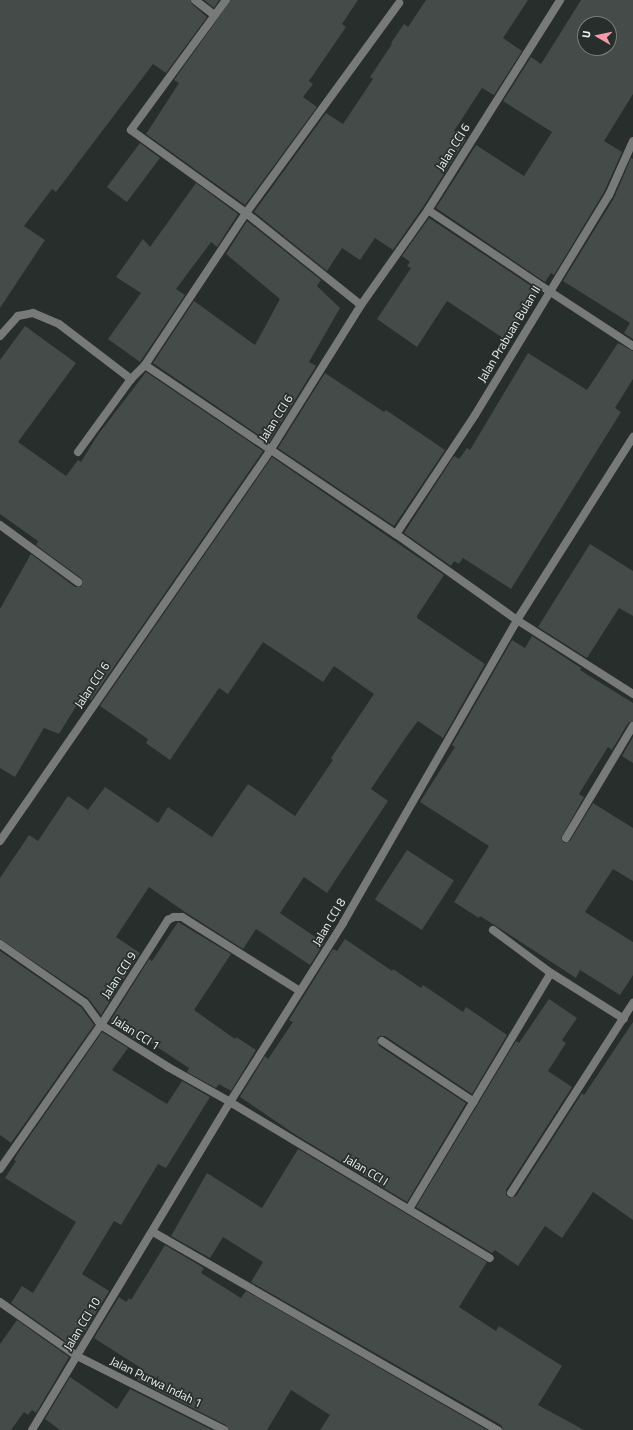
<!DOCTYPE html>
<style>
body{margin:0}
#map{position:relative;width:633px;height:1430px;overflow:hidden;background:#282e2b;font-family:"Titillium Web",sans-serif}
div>[style]{position:absolute}
[style*='--x']{left:calc(var(--x)*1px);top:calc(var(--y)*1px);width:calc(var(--w)*1px);rotate:calc(var(--a)*1deg)}
.building>*{inset:0;background:#454b48;transform-origin:0 0}
.minor>*{height:8px;margin:-4px;padding:0 4px;transform-origin:4px;border-radius:4px;background:#777a78}
span{translate:-50% -50%;white-space:nowrap;text-align:center;line-height:1.15;-webkit-text-stroke:3.5px #282e2b;paint-order:stroke}
.street-label{font-size:12px;color:#f1f5f3}
.north{position:absolute;left:577px;top:16px;width:40px;height:40px;box-sizing:border-box;background:#282e2b;border:1px solid #787e7b;border-radius:50%;rotate:279deg;font-size:11px;font-weight:700;line-height:16px;text-align:center;color:#f1f5f3}
.north::after{content:'';display:block;margin:auto;width:14px;height:18px;background:#f39aab;clip-path:polygon(50% 0,100% 100%,50% 72%,0 100%)}
</style>
<div id="map">
<div class="building">
<div style="clip-path:polygon(0 0,190px 0,192px 4px,207px 17px,166px 73px,153px 64px,56px 192px,52px 189px,24px 226px,45px 240px,0 308px)"></div>
<div style="clip-path:polygon(204px 0,219px 0,214px 8px)"></div>
<div style="clip-path:polygon(231px 0,358px 0,342px 24px,346px 27px,309px 81px,313px 84px,303px 97px,317px 107px,245px 205px,146px 134px,179px 83px,174px 80px)"></div>
<div style="clip-path:polygon(426px 0,528px 0,503px 38px,522px 51px,494px 95px,482px 88px,454px 131px,466px 139px,423px 207px,393px 250px,375px 238px,360px 260px,342px 248px,327px 271px,254px 212px,326px 113px,343px 124px,373px 79px,370px 77px,392px 44px,391px 43px,404px 24px,408px 27px)"></div>
<div style="clip-path:polygon(evenodd,581px 0,633px 0,633px 94px,604px 141px,622px 152px,604px 192px,554px 275px,551px 273px,545px 282px,436px 208px,476px 145px,524px 176px,552px 132px,503px 101px,531px 57px,541px 64px,581px 0,585px 24px,609px 24px,609px 48px,585px 48px,585px 24px)"></div>
<div style="left:140px;top:143px;width:25px;height:55px;rotate:37deg"></div>
<div style="clip-path:polygon(631px 158px,633px 159px,633px 339px,624px 333px,630px 323px,563px 281px,614px 198px)"></div>
<div style="clip-path:polygon(196px 183px,238px 214px,217px 247px,211px 242px,176px 289px,185px 295px,140px 362px,108px 339px,141px 293px,116px 277px,143px 239px,150px 247px)"></div>
<div style="clip-path:polygon(429px 218px,539px 291px,506px 340px,447px 301px,417px 347px,377px 319px,411px 268px,407px 266px,410px 262px,402px 256px)"></div>
<div style="clip-path:polygon(247px 221px,321px 280px,317px 286px,340px 308px,309px 362px,316px 366px,269px 442px,153px 363px,194px 301px,255px 345px,280px 299px,226px 254px)"></div>
<div style="clip-path:polygon(25px 326px,76px 363px,18px 442px,66px 476px,78px 460px,81px 462px,97px 436px,146px 372px,263px 451px,91px 700px,83px 695px,59px 734px,44px 728px,15px 777px,0 768px,0 609px,31px 554px,75px 587px,81px 587px,83px 582px,81px 578px,36px 545px,38px 541px,0 514px,0 360px)"></div>
<div style="clip-path:polygon(618px 343px,633px 351px,633px 379px,615px 408px,621px 412px,511px 589px,463px 558px,459px 564px,454px 561px,451px 566px,404px 533px,454px 456px,459px 459px,467px 448px,470px 450px,528px 353px,587px 390px)"></div>
<div style="clip-path:polygon(325px 373px,384px 412px,386px 410px,445px 450px,394px 526px,278px 448px)"></div>
<div style="clip-path:polygon(272px 457px,444px 575px,417px 616px,417px 618px,485px 664px,443px 738px,418px 721px,406px 737px,371px 789px,388px 801px,327px 893px,304px 877px,280px 913px,324px 943px,310px 965px,256px 929px,243px 949px,185px 912px,149px 887px,116px 937px,140px 953px,101px 1015px,88px 998px,0 939px,0 878px,29px 835px,38px 841px,68px 796px,88px 810px,105px 787px,158px 823px,168px 807px,212px 837px,248px 784px,295px 816px,333px 760px,331px 758px,374px 694px,334px 666px,323px 682px,263px 642px,228px 694px,219px 688px,170px 760px,146px 743px,148px 739px,100px 706px)"></div>
<div style="clip-path:polygon(590px 544px,633px 571px,633px 616px,619px 608px,587px 658px,538px 627px)"></div>
<div style="clip-path:polygon(532px 636px,581px 668px,580px 670px,633px 703px,633px 721px,628px 723px,612px 750px,608px 747px,579px 794px,584px 797px,561px 838px,564px 843px,570px 841px,593px 803px,633px 828px,633px 881px,613px 869px,585px 912px,633px 942px,633px 975px,620px 995px,580px 970px,576px 978px,496px 926px,480px 916px,479px 918px,454px 902px,489px 846px,420px 802px,455px 747px,452px 745px,512px 640px,525px 648px)"></div>
<div style="clip-path:polygon(633px 737px,633px 763px,622px 756px)"></div>
<div style="left:407px;top:850px;width:56px;height:59px;rotate:33deg"></div>
<div style="clip-path:polygon(178px 922px,231px 954px,194px 1010px,235px 1039px,236px 1037px,256px 1050px,231px 1091px,219px 1084px,216px 1088px,187px 1072px,189px 1068px,139px 1035px,134px 1039px,109px 1023px,149px 959px,152px 961px)"></div>
<div style="clip-path:polygon(345px 939px,392px 971px,393px 969px,421px 988px,423px 985px,463px 1012px,466px 1007px,507px 1035px,472px 1094px,385px 1036px,380px 1036px,377px 1038px,379px 1046px,466px 1103px,407px 1202px,296px 1135px,240px 1097px,265px 1056px,268px 1059px,293px 1022px,289px 1020px,333px 949px,337px 951px)"></div>
<div style="clip-path:polygon(0 951px,81px 1007px,94px 1025px,11px 1143px,0 1135px)"></div>
<div style="clip-path:polygon(549px 999px,577px 1018px,562px 1040px,566px 1043px,548px 1071px,572px 1087px,506px 1190px,506px 1195px,510px 1198px,516px 1196px,582px 1093px,584px 1095px,633px 1022px,633px 1220px,593px 1192px,562px 1238px,545px 1226px,518px 1266px,495px 1250px,492px 1253px,416px 1207px,516px 1041px,519px 1043px)"></div>
<div style="clip-path:polygon(102px 1032px,128px 1048px,112px 1070px,167px 1104px,182px 1081px,210px 1097px,166px 1168px,158px 1164px,121px 1225px,114px 1221px,82px 1274px,109px 1291px,75px 1348px,11px 1303px,22px 1286px,33px 1293px,76px 1222px,5px 1178px,16px 1161px,14px 1160px,18px 1153px)"></div>
<div style="clip-path:polygon(298px 1149px,487px 1262px,459px 1307px,496px 1331px,499px 1326px,562px 1366px,538px 1405px,584px 1430px,503px 1430px,501px 1425px,251px 1282px,263px 1262px,223px 1237px,210px 1258px,171px 1236px,207px 1173px,262px 1208px)"></div>
<div style="clip-path:polygon(165px 1245px,204px 1268px,201px 1273px,241px 1298px,246px 1291px,487px 1430px,320px 1430px,330px 1415px,291px 1390px,267px 1430px,229px 1430px,226px 1425px,137px 1380px,144px 1370px,94px 1338px,119px 1297px,126px 1302px,129px 1298px,131px 1300px)"></div>
<div style="clip-path:polygon(17px 1320px,69px 1357px,36px 1413px,32px 1410px,28px 1415px,24px 1412px,11px 1430px,0 1430px,0 1344px)"></div>
<div style="clip-path:polygon(70px 1377px,117px 1409px,130px 1389px,212px 1430px,60px 1430px,45px 1419px)"></div>
</div>
<div class="minor">
<div style="--x:195;--y:0;--w:24;--a:38"></div>
<div style="--x:226;--y:0;--w:161;--a:126.2"></div>
<div style="--x:131;--y:130;--w:142;--a:35.8"></div>
<div style="--x:246;--y:213;--w:147;--a:38.7"></div>
<div style="--x:428;--y:210;--w:146;--a:33.8"></div>
<div style="--x:549;--y:291;--w:100;--a:33.2"></div>
<div style="--x:0;--y:336;--w:27;--a:-48"></div>
<div style="--x:18;--y:316;--w:15;--a:-11"></div>
<div style="--x:33;--y:313;--w:28;--a:23"></div>
<div style="--x:59;--y:324;--w:91;--a:37.4"></div>
<div style="--x:145;--y:365;--w:303;--a:34"></div>
<div style="--x:396;--y:534;--w:148;--a:35.4"></div>
<div style="--x:517;--y:620;--w:138;--a:32.5"></div>
<div style="--x:78;--y:452;--w:90;--a:-54"></div>
<div style="--x:131;--y:379;--w:20;--a:-45"></div>
<div style="--x:145;--y:365;--w:182;--a:-56.4"></div>
<div style="--x:246;--y:213;--w:260;--a:-53.9"></div>
<div style="--x:0;--y:525;--w:97;--a:36.2"></div>
<div style="--x:396;--y:534;--w:143;--a:-56.4"></div>
<div style="--x:475;--y:415;--w:258;--a:-58.7"></div>
<div style="--x:609;--y:195;--w:59;--a:-66"></div>
<div style="--x:566;--y:838;--w:131;--a:-59.1"></div>
<div style="--x:0;--y:841;--w:477;--a:-55.3"></div>
<div style="--x:271;--y:449;--w:170;--a:-58"></div>
<div style="--x:361;--y:305;--w:116;--a:-54.8"></div>
<div style="--x:428;--y:210;--w:248;--a:-57.8"></div>
<div style="--x:493;--y:930;--w:72;--a:36.6"></div>
<div style="--x:551;--y:973;--w:86;--a:32.2"></div>
<div style="--x:0;--y:944;--w:103;--a:34.8"></div>
<div style="--x:85;--y:1003;--w:27;--a:54"></div>
<div style="--x:101;--y:1025;--w:79;--a:32.1"></div>
<div style="--x:168;--y:1067;--w:71;--a:29.4"></div>
<div style="--x:230;--y:1102;--w:303;--a:31"></div>
<div style="--x:382;--y:1041;--w:110;--a:33.5"></div>
<div style="--x:0;--y:1169;--w:176;--a:-55"></div>
<div style="--x:101;--y:1025;--w:125;--a:-57.5"></div>
<div style="--x:168;--y:920;--w:7;--a:-27"></div>
<div style="--x:174;--y:917;--w:8;--a:0"></div>
<div style="--x:182;--y:917;--w:139;--a:32.1"></div>
<div style="--x:511;--y:1193;--w:226;--a:-57.3"></div>
<div style="--x:409;--y:1209;--w:275;--a:-59"></div>
<div style="--x:153;--y:1232;--w:398;--a:29.9"></div>
<div style="--x:0;--y:1302;--w:94;--a:35"></div>
<div style="--x:77;--y:1356;--w:165;--a:26.7"></div>
<div style="--x:32;--y:1430;--w:383;--a:-58.9"></div>
<div style="--x:230;--y:1102;--w:212;--a:-57.7"></div>
<div style="--x:343;--y:923;--w:349;--a:-60.1"></div>
<div style="--x:517;--y:620;--w:217;--a:-57.6"></div>
</div>
<div class="street-label">
<span style="left:453px;top:147px;rotate:-58deg">Jalan CCI 6</span>
<span style="left:509px;top:334px;rotate:-59deg">Jalan Prabuan Bulan II</span>
<span style="left:276px;top:418px;rotate:-58deg">Jalan CCI 6</span>
<span style="left:92px;top:685px;rotate:-56deg">Jalan CCI 6</span>
<span style="left:329px;top:922px;rotate:-59deg">Jalan CCI 8</span>
<span style="left:119px;top:975px;rotate:-57deg">Jalan CCI 9</span>
<span style="left:136px;top:1033px;rotate:32deg">Jalan CCI 1</span>
<span style="left:366px;top:1170px;rotate:31deg">Jalan CCI I</span>
<span style="left:82px;top:1324px;rotate:-59deg">Jalan CCI 10</span>
<span style="left:156px;top:1382px;rotate:26deg">Jalan Purwa Indah 1</span>
</div>
<div class="north">U</div>
</div>
